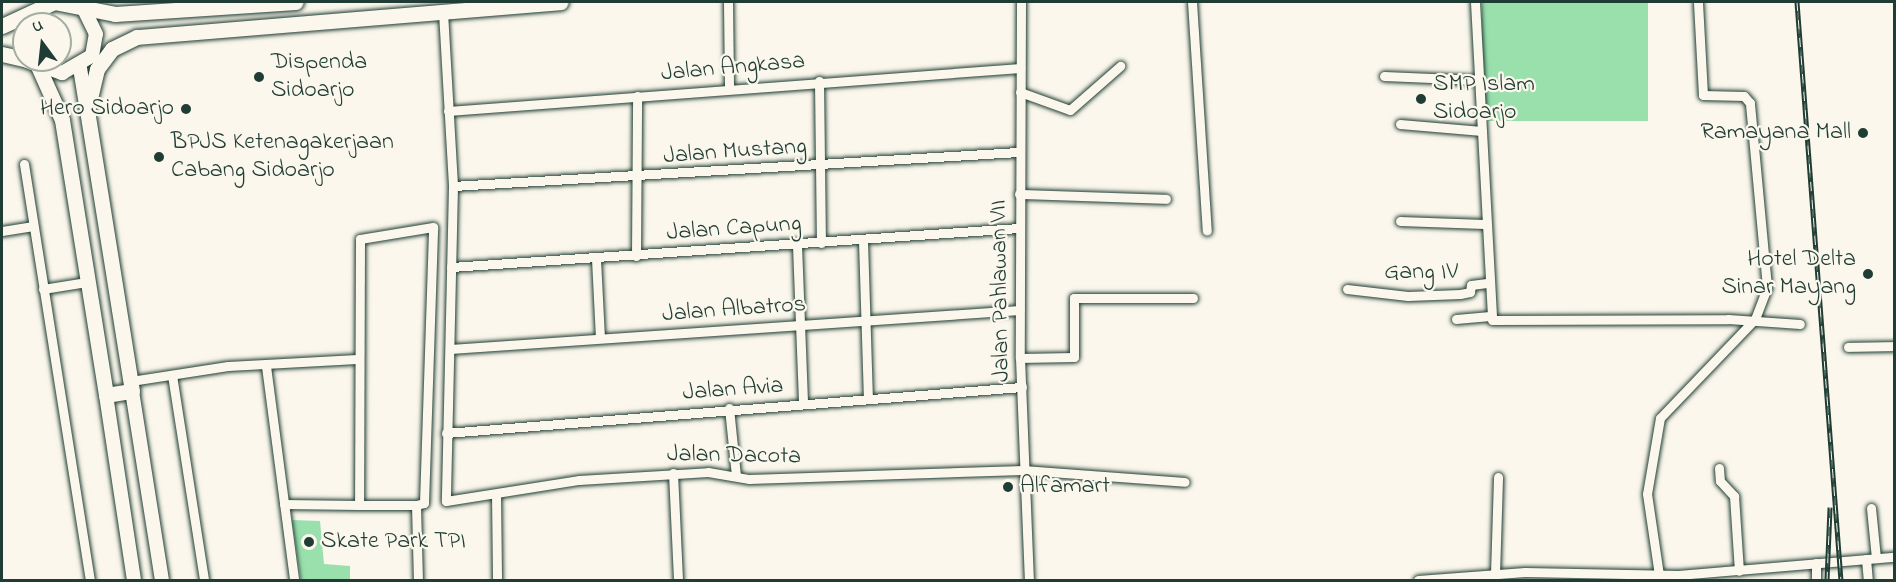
<!DOCTYPE html>
<style>
body{margin:0}
#map{position:relative;width:1896px;height:582px;overflow:hidden;background:#fbf7ec;font-family:"Indie Flower",sans-serif}
div>[style]{position:absolute}
[style*='--x']{left:calc(var(--x)*1px);top:calc(var(--y)*1px);width:calc(var(--w)*1px);rotate:calc(var(--a)*1deg)}
.green>*{inset:0;background:#9ae0ad;transform-origin:0 0}
.roads{filter:drop-shadow(0 0 2px #1f3d34) drop-shadow(0 0 2px #1f3d34)}
.minor>*{height:9px;margin:-4.5px;padding:0 4.5px;transform-origin:4.5px;border-radius:4.5px;background:#fbf7ec}
.secondary>*{height:14px;margin:-7px;padding:0 7px;transform-origin:7px;border-radius:7px;background:#fbf7ec}
.primary>*{height:15px;margin:-7.5px;padding:0 7.5px;transform-origin:7.5px;border-radius:7.5px;background:#fbf7ec}
.rail>*{height:5px;margin-top:-2.5px;transform-origin:0;background:repeating-linear-gradient(90deg,#fbf7ec 0 9px,#1f3d34 0 18px);box-sizing:border-box;border-block:2px solid #1f3d34}
.dots>*{width:16px;height:16px;translate:-50% -50%;box-sizing:border-box;border:3px solid #fbf7ec;border-radius:50%}
span{translate:-50% -50%;white-space:nowrap;text-align:center;line-height:1.15;-webkit-text-stroke:4.5px #fbf7ec;paint-order:stroke}
.poi-label{font-size:24px;color:#1f3d34}
.left{translate:0 -50%;text-align:left}
.right{translate:-100% -50%;text-align:right}
.street-label{font-size:24px;color:#1f3d34}
.frame{position:absolute;inset:0;border:3px solid #1f3d34;pointer-events:none}
.north{position:absolute;left:12px;top:12px;width:60px;height:60px;box-sizing:border-box;background:#fbf7ec;border:2px solid #a3ada2;border-radius:50%;rotate:345deg;font-size:16px;font-weight:700;line-height:24px;text-align:center;color:#1f3d34}
.north::after{content:'';display:block;margin:auto;width:21px;height:27px;background:#1f3d34;clip-path:polygon(50% 0,100% 100%,50% 72%,0 100%)}
</style>
<div id="map">
<div class="green">
<div style="left:1482px;top:2px;width:166px;height:119px"></div>
<div style="clip-path:polygon(292px 520px,320px 521px,324px 564px,350px 566px,350px 580px,301px 580px)"></div>
</div>
<div class="roads">
<div class="minor">
<div style="--x:728;--y:2;--w:84;--a:89.3"></div>
<div style="--x:1021;--y:2;--w:356;--a:90.2"></div>
<div style="--x:1020;--y:358;--w:222;--a:87.7"></div>
<div style="--x:1192;--y:2;--w:229;--a:86.3"></div>
<div style="--x:1475;--y:2;--w:318;--a:86.9"></div>
<div style="--x:1492;--y:320;--w:236;--a:-0.2"></div>
<div style="--x:1728;--y:319;--w:72;--a:4"></div>
<div style="--x:443;--y:12;--w:174;--a:86.7"></div>
<div style="--x:453;--y:186;--w:315;--a:91.3"></div>
<div style="--x:446;--y:501;--w:135;--a:-9"></div>
<div style="--x:579;--y:480;--w:129;--a:-3.5"></div>
<div style="--x:708;--y:472;--w:42;--a:9.7"></div>
<div style="--x:749;--y:479;--w:274;--a:-1.9"></div>
<div style="--x:1023;--y:470;--w:162;--a:4.2"></div>
<div style="--x:1384;--y:76;--w:95;--a:2.4"></div>
<div style="--x:819;--y:81;--w:162;--a:89.3"></div>
<div style="--x:1020;--y:92;--w:53;--a:19.8"></div>
<div style="--x:1070;--y:110;--w:67;--a:-41.3"></div>
<div style="--x:448;--y:111;--w:574;--a:-4.3"></div>
<div style="--x:1400;--y:124;--w:82;--a:4.9"></div>
<div style="--x:24;--y:164;--w:421;--a:81"></div>
<div style="--x:453;--y:186;--w:567;--a:-3.44"></div>
<div style="--x:1019;--y:194;--w:147;--a:1.9"></div>
<div style="--x:1400;--y:221;--w:84;--a:2"></div>
<div style="--x:2;--y:231;--w:30;--a:-9"></div>
<div style="--x:863;--y:241;--w:158;--a:88.2"></div>
<div style="--x:797;--y:245;--w:159;--a:87.8"></div>
<div style="--x:636;--y:256;--w:160;--a:-89.6"></div>
<div style="--x:596;--y:259;--w:79;--a:87.1"></div>
<div style="--x:451;--y:267;--w:569;--a:-3.93"></div>
<div style="--x:43;--y:289;--w:44;--a:-9.2"></div>
<div style="--x:1347;--y:289;--w:61;--a:6.5"></div>
<div style="--x:1408;--y:296;--w:52;--a:-2.2"></div>
<div style="--x:1460;--y:294;--w:10;--a:-11"></div>
<div style="--x:1470;--y:292;--w:7;--a:-82"></div>
<div style="--x:1471;--y:285;--w:16;--a:-7"></div>
<div style="--x:1456;--y:319;--w:34;--a:-5"></div>
<div style="--x:1848;--y:347;--w:46;--a:-1.2"></div>
<div style="--x:450;--y:349;--w:571;--a:-3.91"></div>
<div style="--x:1020;--y:358;--w:54;--a:-1.1"></div>
<div style="--x:1074;--y:357;--w:59;--a:-90"></div>
<div style="--x:1074;--y:298;--w:119;--a:0"></div>
<div style="--x:266;--y:366;--w:216;--a:82.5"></div>
<div style="--x:172;--y:375;--w:207;--a:81.1"></div>
<div style="--x:131;--y:381;--w:98;--a:-8.8"></div>
<div style="--x:228;--y:366;--w:129;--a:-3.1"></div>
<div style="--x:729;--y:408;--w:68;--a:84.1"></div>
<div style="--x:446;--y:433;--w:578;--a:-4.57"></div>
<div style="--x:1719;--y:468;--w:13;--a:86"></div>
<div style="--x:1720;--y:481;--w:21;--a:47"></div>
<div style="--x:1734;--y:496;--w:75;--a:86.2"></div>
<div style="--x:673;--y:473;--w:107;--a:87.3"></div>
<div style="--x:496;--y:494;--w:86;--a:89.3"></div>
<div style="--x:284;--y:504;--w:75;--a:0.8"></div>
<div style="--x:359;--y:505;--w:57;--a:0"></div>
<div style="--x:416;--y:505;--w:8;--a:-14"></div>
<div style="--x:424;--y:503;--w:276;--a:-88.1"></div>
<div style="--x:433;--y:227;--w:74;--a:170.7"></div>
<div style="--x:360;--y:239;--w:266;--a:90.2"></div>
<div style="--x:416;--y:505;--w:75;--a:88.5"></div>
<div style="--x:1871;--y:508;--w:50;--a:84.3"></div>
<div style="--x:1866;--y:559;--w:21;--a:85"></div>
<div style="--x:1816;--y:563;--w:17;--a:90"></div>
<div style="--x:1495;--y:574;--w:97;--a:-88.2"></div>
<div style="--x:1659;--y:575;--w:82;--a:-98.4"></div>
<div style="--x:1647;--y:494;--w:77;--a:-80.3"></div>
<div style="--x:1660;--y:418;--w:137;--a:-46.2"></div>
<div style="--x:1755;--y:319;--w:34;--a:-69"></div>
<div style="--x:1767;--y:287;--w:185;--a:-95.3"></div>
<div style="--x:1750;--y:103;--w:9;--a:-131"></div>
<div style="--x:1744;--y:96;--w:41;--a:-178.6"></div>
<div style="--x:1703;--y:95;--w:93;--a:-93.1"></div>
<div style="--x:1418;--y:580;--w:107;--a:-4.3"></div>
<div style="--x:1525;--y:572;--w:153;--a:1.1"></div>
<div style="--x:1678;--y:575;--w:217;--a:-4.8"></div>
</div>
<div class="secondary">
<div style="--x:37;--y:64;--w:27;--a:20"></div>
<div style="--x:62;--y:73;--w:34;--a:-30"></div>
<div style="--x:92;--y:56;--w:22;--a:-80"></div>
<div style="--x:96;--y:34;--w:34;--a:-116"></div>
<div style="--x:80;--y:68;--w:44;--a:80.8"></div>
<div style="--x:132;--y:391;--w:191;--a:81"></div>
<div style="--x:106;--y:395;--w:187;--a:81.4"></div>
</div>
<div class="primary">
<div style="--x:2;--y:26;--w:57;--a:-24.8"></div>
<div style="--x:54;--y:2;--w:62;--a:11.1"></div>
<div style="--x:115;--y:14;--w:181;--a:-3.8"></div>
<div style="--x:2;--y:54;--w:23;--a:13"></div>
<div style="--x:27;--y:60;--w:11;--a:22"></div>
<div style="--x:37;--y:64;--w:61;--a:65.9"></div>
<div style="--x:62;--y:120;--w:278;--a:80.9"></div>
<div style="--x:106;--y:395;--w:26;--a:-9"></div>
<div style="--x:132;--y:391;--w:284;--a:-99.1"></div>
<div style="--x:87;--y:111;--w:43;--a:-76.6"></div>
<div style="--x:97;--y:69;--w:25;--a:-53"></div>
<div style="--x:112;--y:49;--w:28;--a:-26"></div>
<div style="--x:137;--y:37;--w:425;--a:-4.7"></div>
</div>
</div>
<div class="rail">
<div style="--x:1797;--y:2;--w:580;--a:85.65"></div>
<div style="--x:1827;--y:580;--w:73;--a:-87.6"></div>
</div>
<div class="dots">
<div style="left:259px;top:77px;background:#1f3d34"></div>
<div style="left:1421px;top:99px;background:#1f3d34"></div>
<div style="left:186px;top:109px;background:#1f3d34"></div>
<div style="left:1863px;top:133px;background:#1f3d34"></div>
<div style="left:159px;top:157px;background:#1f3d34"></div>
<div style="left:1868px;top:274px;background:#1f3d34"></div>
<div style="left:1008px;top:487px;background:#1f3d34"></div>
<div style="left:309px;top:542px;background:#1f3d34"></div>
</div>
<div class="poi-label">
<span class="left" style="left:271px;top:77px">Dispenda<br>Sidoarjo</span>
<span class="left" style="left:1433px;top:99px">SMP Islam<br>Sidoarjo</span>
<span class="right" style="left:174px;top:109px">Hero Sidoarjo</span>
<span class="right" style="left:1851px;top:133px">Ramayana Mall</span>
<span class="left" style="left:171px;top:157px">BPJS Ketenagakerjaan<br>Cabang Sidoarjo</span>
<span class="right" style="left:1856px;top:274px">Hotel Delta<br>Sinar Mayang</span>
<span class="left" style="left:1020px;top:487px">Alfamart</span>
<span class="left" style="left:321px;top:542px">Skate Park TPI</span>
</div>
<div class="street-label">
<span style="left:733px;top:68px;rotate:-5deg">Jalan Angkasa</span>
<span style="left:735px;top:152px;rotate:-4deg">Jalan Mustang</span>
<span style="left:734px;top:229px;rotate:-4deg">Jalan Capung</span>
<span style="left:1421px;top:273px">Gang IV</span>
<span style="left:1001px;top:291px;rotate:-91deg">Jalan Pahlawan VII</span>
<span style="left:734px;top:310px;rotate:-4deg">Jalan Albatros</span>
<span style="left:733px;top:390px;rotate:-4deg">Jalan Avia</span>
<span style="left:734px;top:456px;rotate:1deg">Jalan Dacota</span>
</div>
<div class="frame"></div>
<div class="north">U</div>
</div>
